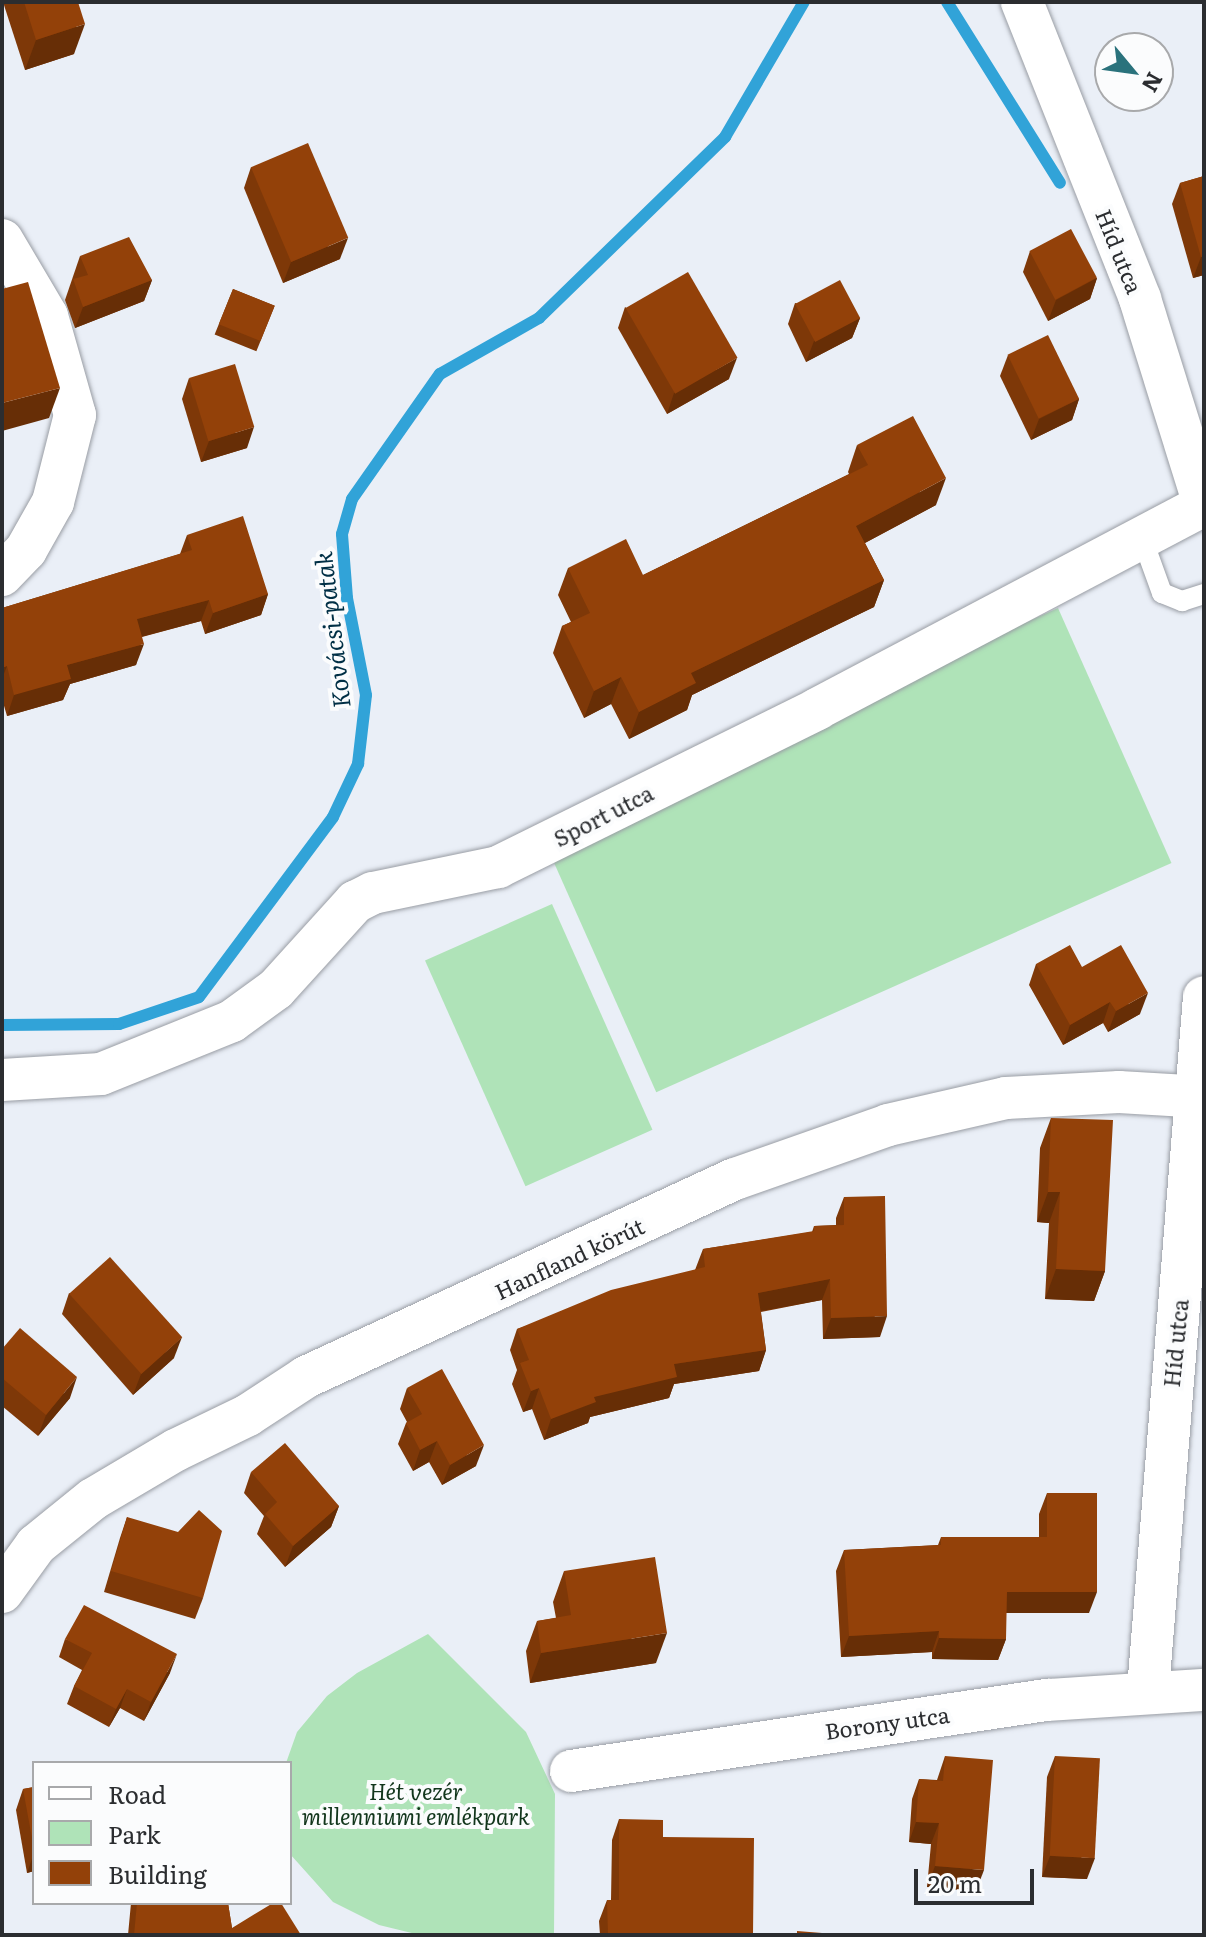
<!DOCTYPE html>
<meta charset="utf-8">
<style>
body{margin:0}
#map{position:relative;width:1206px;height:1937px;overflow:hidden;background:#eaeff7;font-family:Literata,serif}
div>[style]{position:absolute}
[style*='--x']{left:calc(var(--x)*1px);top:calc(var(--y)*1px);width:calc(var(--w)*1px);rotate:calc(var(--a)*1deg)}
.green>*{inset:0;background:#afe3b8;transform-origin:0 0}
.stream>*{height:12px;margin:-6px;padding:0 6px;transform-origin:6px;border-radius:6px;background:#31a3d8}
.roads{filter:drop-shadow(0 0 2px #999da4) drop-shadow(0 0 2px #999da4)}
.service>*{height:20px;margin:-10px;padding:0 10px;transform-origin:10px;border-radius:10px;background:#fff}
.minor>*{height:42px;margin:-21px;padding:0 21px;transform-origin:21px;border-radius:21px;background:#fff}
.wall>*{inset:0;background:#7e3808;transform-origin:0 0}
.shaded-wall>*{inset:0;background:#672e06}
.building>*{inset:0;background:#934109;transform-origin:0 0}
span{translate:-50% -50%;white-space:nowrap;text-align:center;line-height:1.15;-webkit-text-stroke:8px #fbfcfd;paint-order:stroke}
.street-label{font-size:22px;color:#2b2d30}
.park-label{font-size:22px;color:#12361c;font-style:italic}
.water-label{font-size:24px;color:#002f45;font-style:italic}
.frame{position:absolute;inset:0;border:4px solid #2b2d30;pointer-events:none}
.legend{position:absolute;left:32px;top:1761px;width:260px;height:144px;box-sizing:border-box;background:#fbfcfd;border:2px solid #a8a9ab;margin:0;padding:10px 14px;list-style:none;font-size:24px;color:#2b2d30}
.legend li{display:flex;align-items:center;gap:16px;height:40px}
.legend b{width:40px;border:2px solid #a8a9ab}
.north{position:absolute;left:1094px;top:32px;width:80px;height:80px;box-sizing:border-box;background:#fbfcfd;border:2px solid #a8a9ab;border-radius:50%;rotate:119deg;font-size:22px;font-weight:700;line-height:32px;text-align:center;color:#2b2d30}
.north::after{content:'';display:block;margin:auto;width:28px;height:36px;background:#2a727c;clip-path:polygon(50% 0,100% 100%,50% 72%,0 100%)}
.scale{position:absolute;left:914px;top:1869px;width:120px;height:36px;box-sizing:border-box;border:4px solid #2b2d30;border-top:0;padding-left:10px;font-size:24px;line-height:28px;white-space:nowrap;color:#2b2d30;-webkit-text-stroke:6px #fbfcfd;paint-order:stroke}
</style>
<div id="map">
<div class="green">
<div style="left:1058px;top:608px;width:279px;height:564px;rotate:66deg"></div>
<div style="left:552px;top:904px;width:247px;height:139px;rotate:66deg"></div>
<div style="clip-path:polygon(428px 1634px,526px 1732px,555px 1794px,554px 1935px,420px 1935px,379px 1925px,333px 1902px,290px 1854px,290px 1763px,286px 1763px,297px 1732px,327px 1696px,357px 1673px)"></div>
</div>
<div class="stream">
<div style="--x:947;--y:2;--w:213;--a:58"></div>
<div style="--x:2;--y:1025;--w:117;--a:-0.5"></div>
<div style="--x:119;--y:1024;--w:84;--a:-18.6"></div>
<div style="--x:199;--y:997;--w:224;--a:-53.3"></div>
<div style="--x:333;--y:817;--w:59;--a:-64.7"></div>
<div style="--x:358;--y:764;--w:69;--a:-83.4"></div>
<div style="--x:366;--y:695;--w:99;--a:-101.1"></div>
<div style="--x:347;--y:598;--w:64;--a:-94.5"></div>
<div style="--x:342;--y:534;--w:36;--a:-74"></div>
<div style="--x:352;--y:499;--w:153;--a:-54.9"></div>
<div style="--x:440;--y:374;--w:114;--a:-29.5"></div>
<div style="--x:539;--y:318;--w:260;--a:-44.2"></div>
<div style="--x:725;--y:137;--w:156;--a:-59.7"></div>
</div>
<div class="roads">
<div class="service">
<div style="--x:1141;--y:535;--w:62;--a:70.1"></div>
<div style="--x:1162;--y:593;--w:22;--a:22"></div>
<div style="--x:1182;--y:601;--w:23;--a:-18"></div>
</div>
<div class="minor">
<div style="--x:1022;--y:2;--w:320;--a:68.3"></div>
<div style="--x:1140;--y:299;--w:216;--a:72.7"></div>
<div style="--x:2;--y:240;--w:88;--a:59.4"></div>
<div style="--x:47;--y:316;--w:103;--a:74.2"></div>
<div style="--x:75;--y:415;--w:90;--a:104.2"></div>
<div style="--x:53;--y:502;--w:55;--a:119.4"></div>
<div style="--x:26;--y:550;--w:35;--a:134"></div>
<div style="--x:2;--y:1080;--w:99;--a:-3.5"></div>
<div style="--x:101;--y:1074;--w:141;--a:-22"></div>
<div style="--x:232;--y:1021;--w:54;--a:-36"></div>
<div style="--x:276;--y:989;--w:118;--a:-47.8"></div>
<div style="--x:355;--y:902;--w:20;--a:-27"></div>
<div style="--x:373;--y:893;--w:128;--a:-11.7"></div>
<div style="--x:498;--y:867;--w:356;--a:-26.3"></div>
<div style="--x:817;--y:709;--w:437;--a:-27.8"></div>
<div style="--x:2;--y:1592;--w:58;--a:-54.1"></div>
<div style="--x:36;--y:1545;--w:73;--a:-38.9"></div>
<div style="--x:93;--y:1499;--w:96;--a:-30.6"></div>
<div style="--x:176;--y:1450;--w:80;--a:-25.9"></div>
<div style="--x:248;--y:1415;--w:69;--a:-33.2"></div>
<div style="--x:306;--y:1377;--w:472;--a:-24.8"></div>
<div style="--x:735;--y:1179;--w:162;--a:-19.4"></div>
<div style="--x:888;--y:1125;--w:121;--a:-12.9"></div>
<div style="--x:1006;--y:1098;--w:113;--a:-3"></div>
<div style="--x:1119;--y:1092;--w:85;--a:3.4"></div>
<div style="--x:1148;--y:1690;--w:695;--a:-85.38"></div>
<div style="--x:571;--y:1771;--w:482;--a:-8.5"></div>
<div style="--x:1048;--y:1700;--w:156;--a:-3.7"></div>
</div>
</div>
<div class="wall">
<div style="clip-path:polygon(3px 2px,78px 2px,74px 54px,25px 70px)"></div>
<div style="clip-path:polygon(251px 167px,340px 259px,283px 283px,244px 188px)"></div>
<div style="clip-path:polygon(1204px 176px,1204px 275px,1193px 278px,1172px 204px,1180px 183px)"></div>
<div style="clip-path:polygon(1030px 251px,1097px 278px,1090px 299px,1048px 321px,1023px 272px)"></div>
<div style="clip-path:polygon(80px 256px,152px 280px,144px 301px,75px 328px,65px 300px)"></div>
<div style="left:233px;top:289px;width:45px;height:49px;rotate:22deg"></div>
<div style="clip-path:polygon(795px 303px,860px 318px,852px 338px,806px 362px,788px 324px)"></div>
<div style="clip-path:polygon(625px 307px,729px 379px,667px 414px,618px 328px)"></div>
<div style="clip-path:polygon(1008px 355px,1079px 399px,1072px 420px,1031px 440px,1000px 376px)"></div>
<div style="clip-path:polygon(189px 378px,247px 448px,201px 462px,182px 399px)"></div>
<div style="clip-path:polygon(857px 445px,936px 505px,865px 543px,884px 580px,874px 607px,692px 695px,687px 710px,629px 739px,611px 704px,584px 718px,553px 653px,562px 626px,571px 622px,558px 595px,568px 568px,643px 575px,849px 474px,848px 472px)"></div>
<div style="clip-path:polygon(187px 535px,268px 594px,261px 615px,205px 634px,201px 621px,142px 637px,136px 665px,70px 684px,63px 700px,7px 716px,2px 699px,2px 608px,180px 554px)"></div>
<div style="clip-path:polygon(1036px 964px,1082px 967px,1140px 1014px,1108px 1032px,1103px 1023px,1063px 1045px,1029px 985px)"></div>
<div style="clip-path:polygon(1051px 1118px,1105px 1271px,1094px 1301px,1045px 1299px,1049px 1223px,1037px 1222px,1040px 1148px)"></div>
<div style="clip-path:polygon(844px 1197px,880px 1337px,823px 1339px,822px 1300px,761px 1312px,766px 1350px,759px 1371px,674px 1384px,669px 1398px,590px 1417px,588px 1423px,544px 1440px,532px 1409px,523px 1412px,512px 1384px,517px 1370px,510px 1350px,517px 1329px,695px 1270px,703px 1249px,812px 1232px,814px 1226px,836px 1225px,836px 1218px)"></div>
<div style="clip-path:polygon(69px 1293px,174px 1358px,133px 1395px,62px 1314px)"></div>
<div style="clip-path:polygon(2px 1349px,70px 1398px,38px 1436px,2px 1406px)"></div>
<div style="clip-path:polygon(407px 1388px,476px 1466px,442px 1485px,429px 1462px,413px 1471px,398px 1444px,406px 1423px,407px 1422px,400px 1409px)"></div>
<div style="clip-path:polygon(251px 1472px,339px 1506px,331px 1527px,285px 1567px,257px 1534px,264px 1516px,244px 1493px)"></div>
<div style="clip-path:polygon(1047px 1493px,1089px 1613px,1006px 1613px,1006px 1639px,998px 1660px,932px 1659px,932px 1652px,841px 1657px,836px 1571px,844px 1550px,938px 1545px,941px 1537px,1039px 1537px,1039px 1514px)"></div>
<div style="clip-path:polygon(127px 1517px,203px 1598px,195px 1619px,104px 1592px,120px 1538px)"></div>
<div style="clip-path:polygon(564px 1571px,656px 1663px,530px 1683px,526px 1651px,537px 1621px,556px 1618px,553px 1602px)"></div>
<div style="clip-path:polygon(65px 1639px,170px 1673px,144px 1721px,120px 1708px,109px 1727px,67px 1704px,74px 1686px,82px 1670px,59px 1657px)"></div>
<div style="clip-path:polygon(945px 1756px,976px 1891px,927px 1887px,931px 1844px,909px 1842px,912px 1799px,919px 1779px,937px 1780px)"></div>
<div style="clip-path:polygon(1055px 1756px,1087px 1879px,1042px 1877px,1047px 1777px)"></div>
<div style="clip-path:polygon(34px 1787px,34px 1871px,27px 1873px,16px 1810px,23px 1789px)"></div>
<div style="clip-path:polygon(619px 1819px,663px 1837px,753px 1935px,600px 1935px,599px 1921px,607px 1900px,611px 1900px,612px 1840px)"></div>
<div style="clip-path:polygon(131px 1903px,228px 1903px,232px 1928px,301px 1935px,128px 1935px)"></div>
</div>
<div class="shaded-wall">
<div style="clip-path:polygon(85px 24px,74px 54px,25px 70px,36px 40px)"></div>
<div style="clip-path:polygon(348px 238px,340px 259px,283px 283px,291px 262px)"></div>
<div style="clip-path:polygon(1204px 256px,1204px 275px,1193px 278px,1201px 257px)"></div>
<div style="clip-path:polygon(1097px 278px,1090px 299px,1048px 321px,1056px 300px)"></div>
<div style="clip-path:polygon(152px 280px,144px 301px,75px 328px,83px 307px)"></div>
<div style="clip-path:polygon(860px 318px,852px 338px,806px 362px,814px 341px)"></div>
<div style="clip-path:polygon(737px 358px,729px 379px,667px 414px,674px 393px)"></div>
<div style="clip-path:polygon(60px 388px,49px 418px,2px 431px,2px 403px)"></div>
<div style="clip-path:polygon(1079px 399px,1072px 420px,1031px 440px,1039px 419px)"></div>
<div style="clip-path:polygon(254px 427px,247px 448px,201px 462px,209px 441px)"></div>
<div style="clip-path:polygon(946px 478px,936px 505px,846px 553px,856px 526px)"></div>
<div style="clip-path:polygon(884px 580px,874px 607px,692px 695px,687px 710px,629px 739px,639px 712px,691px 673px)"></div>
<div style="clip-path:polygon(268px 594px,261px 615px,205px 634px,213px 613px)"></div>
<div style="clip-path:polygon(209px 600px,201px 621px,129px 640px,137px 619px)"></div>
<div style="clip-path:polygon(144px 644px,136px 665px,70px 684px,63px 700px,7px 716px,14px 695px,67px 665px)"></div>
<div style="clip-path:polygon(7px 666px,2px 679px,2px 668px)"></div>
<div style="clip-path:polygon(621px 677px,611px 704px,584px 718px,594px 691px)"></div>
<div style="clip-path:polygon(1148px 993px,1140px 1014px,1108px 1032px,1116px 1011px)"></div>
<div style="clip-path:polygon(1110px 1002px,1103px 1023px,1063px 1045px,1070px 1025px)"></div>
<div style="clip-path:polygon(1048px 1192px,1060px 1192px,1049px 1223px,1037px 1222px)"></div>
<div style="clip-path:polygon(1056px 1269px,1105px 1271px,1094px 1301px,1045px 1299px)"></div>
<div style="clip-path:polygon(830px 1279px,822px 1300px,750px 1313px,758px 1293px)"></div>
<div style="clip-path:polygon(887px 1316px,880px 1337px,823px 1339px,831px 1318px)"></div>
<div style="clip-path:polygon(182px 1337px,174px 1358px,133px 1395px,141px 1374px)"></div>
<div style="clip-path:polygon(766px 1350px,759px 1371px,674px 1384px,669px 1398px,590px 1417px,588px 1423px,544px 1440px,551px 1419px,594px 1397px,674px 1364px)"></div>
<div style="clip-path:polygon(77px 1377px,70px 1398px,38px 1436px,46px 1415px)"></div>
<div style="clip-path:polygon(539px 1388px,532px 1409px,523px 1412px,531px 1391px)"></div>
<div style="clip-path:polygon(437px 1441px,429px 1462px,413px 1471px,420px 1450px)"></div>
<div style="clip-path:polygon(484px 1445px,476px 1466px,442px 1485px,450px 1465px)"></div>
<div style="clip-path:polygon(339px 1506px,331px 1527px,285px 1567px,293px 1546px)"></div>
<div style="clip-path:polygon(1007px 1592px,1097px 1592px,1089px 1613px,999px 1613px)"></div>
<div style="clip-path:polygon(939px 1631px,932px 1652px,841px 1657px,849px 1636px)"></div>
<div style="clip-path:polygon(667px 1633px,656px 1663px,530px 1683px,541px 1653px)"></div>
<div style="clip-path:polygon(939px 1638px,1006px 1639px,998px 1660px,932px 1659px)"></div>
<div style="clip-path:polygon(177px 1654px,170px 1673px,144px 1721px,151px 1702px)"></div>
<div style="clip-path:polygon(127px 1689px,120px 1708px,109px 1727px,116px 1709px)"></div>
<div style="clip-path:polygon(916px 1822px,939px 1823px,931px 1844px,909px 1842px)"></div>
<div style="clip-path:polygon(34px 1853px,34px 1871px,27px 1873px)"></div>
<div style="clip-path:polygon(1050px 1856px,1095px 1858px,1087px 1879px,1042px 1877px)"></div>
<div style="clip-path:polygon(935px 1866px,984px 1870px,976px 1891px,927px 1887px)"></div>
</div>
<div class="building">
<div style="clip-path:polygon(24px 2px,78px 2px,85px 24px,36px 40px)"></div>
<div style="left:308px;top:143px;width:103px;height:62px;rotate:67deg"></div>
<div style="clip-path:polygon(1204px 176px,1204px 256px,1201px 257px,1180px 183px)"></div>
<div style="left:1071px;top:229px;width:55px;height:47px;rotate:62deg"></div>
<div style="clip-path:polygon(129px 237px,152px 280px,83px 307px,73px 279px,88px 275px,80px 256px)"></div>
<div style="left:688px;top:272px;width:99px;height:72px;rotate:60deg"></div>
<div style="left:840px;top:280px;width:43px;height:51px;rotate:62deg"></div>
<div style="clip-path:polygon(28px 282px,60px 388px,2px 403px,2px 289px)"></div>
<div style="left:233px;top:289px;width:45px;height:38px;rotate:22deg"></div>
<div style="left:1048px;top:335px;width:71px;height:45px;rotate:64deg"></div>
<div style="left:235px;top:364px;width:66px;height:48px;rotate:73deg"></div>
<div style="clip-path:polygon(913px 416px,946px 478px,856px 526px,884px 580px,691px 673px,696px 683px,639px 712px,621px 677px,594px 691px,562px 626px,590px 613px,568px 568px,626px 539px,643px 575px,868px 465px,857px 445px)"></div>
<div style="clip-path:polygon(243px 516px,268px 594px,213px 613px,209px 600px,137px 619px,144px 644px,67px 665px,71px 679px,14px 695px,7px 666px,2px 668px,2px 608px,192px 550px,187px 535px)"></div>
<div style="clip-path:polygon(1070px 945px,1082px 967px,1121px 945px,1148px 993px,1116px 1011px,1110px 1002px,1070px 1025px,1036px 964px)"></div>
<div style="clip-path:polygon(1051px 1118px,1113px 1120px,1105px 1271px,1056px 1269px,1060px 1192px,1048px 1192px)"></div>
<div style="clip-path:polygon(885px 1196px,887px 1316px,831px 1318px,830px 1279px,758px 1293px,766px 1350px,674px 1364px,677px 1377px,594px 1397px,596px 1402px,551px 1419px,539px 1388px,531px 1391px,520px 1363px,529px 1360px,517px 1329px,611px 1290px,705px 1267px,703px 1249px,814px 1231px,814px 1226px,844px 1225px,844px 1197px)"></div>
<div style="left:110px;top:1257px;width:108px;height:55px;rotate:48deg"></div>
<div style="clip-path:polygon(20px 1328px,77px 1377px,46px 1415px,2px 1378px,2px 1349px)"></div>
<div style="clip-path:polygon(442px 1369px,484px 1445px,450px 1465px,437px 1441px,420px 1450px,406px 1423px,422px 1414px,407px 1388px)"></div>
<div style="clip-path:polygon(285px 1443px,339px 1506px,293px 1546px,265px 1514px,277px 1502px,251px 1472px)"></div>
<div style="clip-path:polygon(1047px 1493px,1097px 1493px,1097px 1592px,1007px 1592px,1006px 1639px,939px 1638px,939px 1631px,849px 1636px,844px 1550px,941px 1545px,941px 1537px,1047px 1537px)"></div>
<div style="clip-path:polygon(199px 1510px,222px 1531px,203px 1598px,111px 1571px,127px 1517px,178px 1532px)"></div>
<div style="clip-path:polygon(655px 1557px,667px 1633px,541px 1653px,537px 1621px,571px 1615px,564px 1571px)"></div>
<div style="clip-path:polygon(84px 1605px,177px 1654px,151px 1702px,127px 1689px,116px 1709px,74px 1686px,92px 1653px,65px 1639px)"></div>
<div style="clip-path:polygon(945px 1756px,993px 1760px,984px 1870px,935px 1866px,939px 1823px,916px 1822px,919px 1779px,943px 1781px)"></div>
<div style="left:1055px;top:1756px;width:45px;height:100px;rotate:3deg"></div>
<div style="clip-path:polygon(34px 1787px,34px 1849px,23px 1789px)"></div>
<div style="clip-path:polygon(619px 1819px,663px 1820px,663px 1837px,754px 1838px,753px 1935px,608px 1935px,607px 1900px,619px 1900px)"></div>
<div style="clip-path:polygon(137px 1903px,228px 1903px,232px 1928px,273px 1903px,281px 1903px,301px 1935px,134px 1935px)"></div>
<div style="clip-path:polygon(797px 1931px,847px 1935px,797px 1935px)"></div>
</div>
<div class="street-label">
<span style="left:1120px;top:251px;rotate:68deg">Híd utca</span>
<span style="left:603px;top:815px;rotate:-27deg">Sport utca</span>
<span style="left:569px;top:1258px;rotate:-25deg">Hanfland körút</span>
<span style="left:1175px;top:1343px;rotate:-84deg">Híd utca</span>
<span style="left:887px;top:1722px;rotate:-8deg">Borony utca</span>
</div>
<div class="park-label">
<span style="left:416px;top:1803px">Hét vezér<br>millenniumi emlékpark</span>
</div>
<div class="water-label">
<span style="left:331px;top:630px;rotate:-97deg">Kovácsi-patak</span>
</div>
<div class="frame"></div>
<ul class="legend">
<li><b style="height:10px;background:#fff"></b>Road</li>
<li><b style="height:22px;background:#afe3b8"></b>Park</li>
<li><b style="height:22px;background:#934109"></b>Building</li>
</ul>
<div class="north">N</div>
<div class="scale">20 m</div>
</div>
